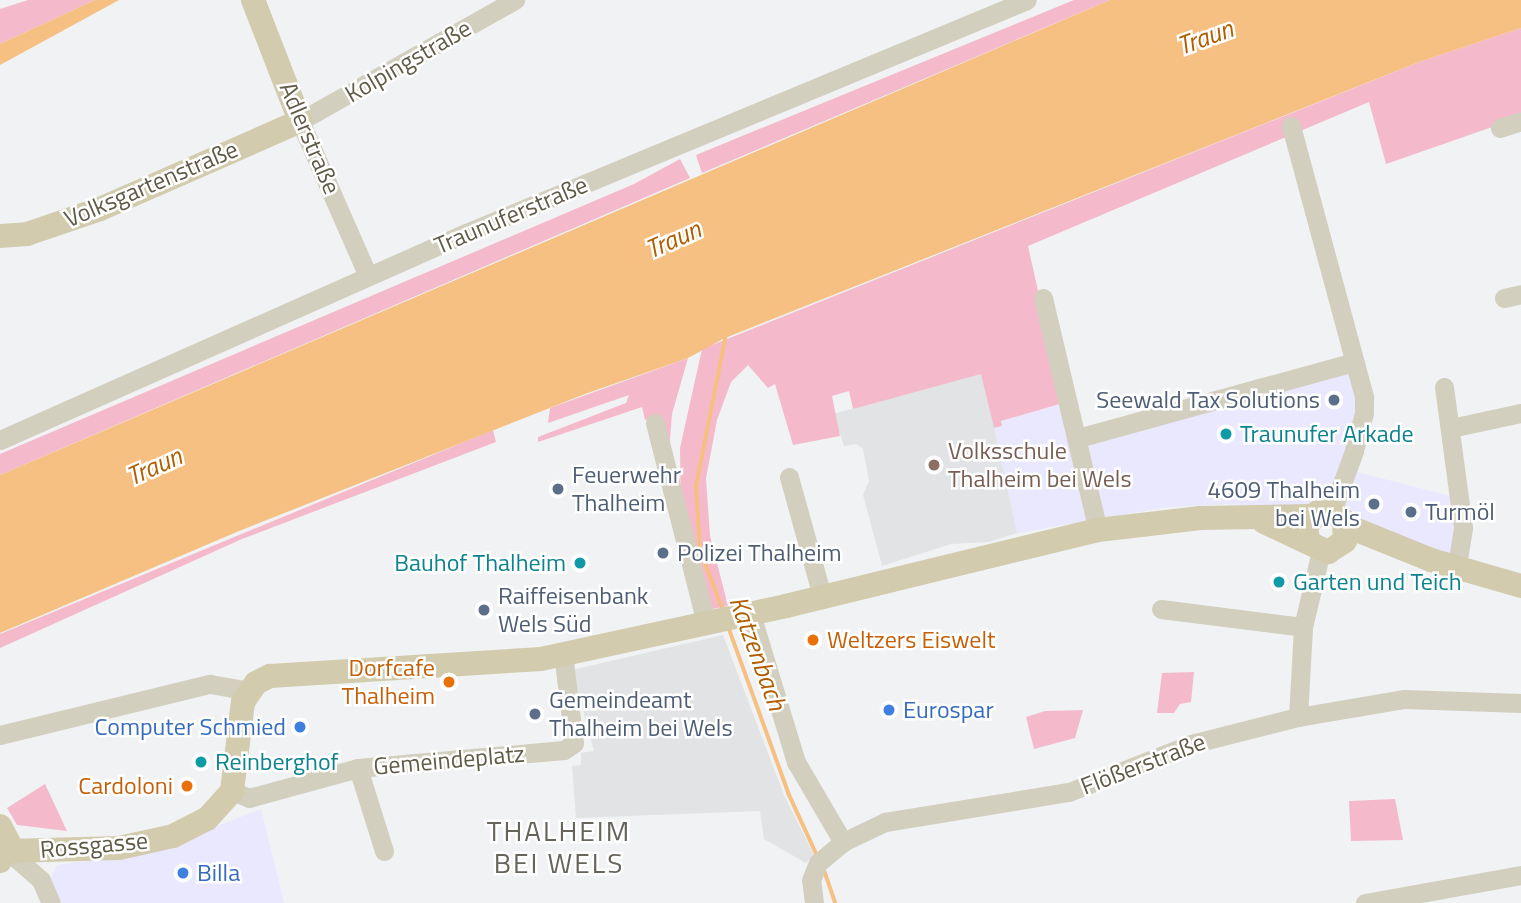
<!DOCTYPE html>
<meta charset="utf-8">
<style>
body{margin:0}
#map{position:relative;width:1521px;height:903px;overflow:hidden;background:#f0f2f3;font-family:"Titillium Web",sans-serif}
div>[style]{position:absolute}
[style*='--x']{left:calc(var(--x)*1px);top:calc(var(--y)*1px);width:calc(var(--w)*1px);rotate:calc(var(--a)*1deg)}
.commercial>*{inset:0;background:#e9e8fe}
.education>*{inset:0;background:#e2e3e4}
.green>*{inset:0;background:#f4bacb}
.water>*{inset:0;background:#f6c082}
.stream>*{height:3.5px;margin:-1.75px;padding:0 1.75px;transform-origin:1.75px;border-radius:1.75px;background:#f6c082}
.minor>*{height:19px;margin:-9.5px;padding:0 9.5px;transform-origin:9.5px;border-radius:9.5px;background:#d3cfbf}
.major>*{height:24px;margin:-12px;padding:0 12px;transform-origin:12px;border-radius:12px;background:#d2cbad}
.dots>*{width:19px;height:19px;translate:-50% -50%;box-sizing:border-box;border:4px solid #fff;border-radius:50%}
span{translate:-50% -50%;white-space:nowrap;text-align:center;line-height:1.15;-webkit-text-stroke:5px #fff;paint-order:stroke}
.street-label{font-size:24px;color:#605a46}
.service-label{font-size:24px;color:#4e5e75}
.right{translate:-100% -50%;text-align:right}
.left{translate:0 -50%;text-align:left}
.culture-label{font-size:24px;color:#0d838f}
.education-label{font-size:24px;color:#785e54}
.food-label{font-size:24px;color:#c56008}
.shop-label{font-size:24px;color:#366cbe}
.water-label{font-size:26px;color:#b05e01;font-style:italic}
.quarter-label{font-size:28px;color:#66645b;letter-spacing:2px}
</style>
<div id="map">
<div class="commercial">
<div style="clip-path:polygon(1362px 366px,1357px 472px,1454px 497px,1453px 558px,1293px 509px,1226px 504px,1168px 507px,1017px 533px,994px 428px,1002px 426px,1001px 421px,1063px 403px,1085px 443px)"></div>
<div style="clip-path:polygon(261px 809px,284px 903px,61px 903px,50px 881px,57px 865px,151px 852px)"></div>
</div>
<div class="education">
<div style="clip-path:polygon(982px 373px,1017px 533px,989px 542px,951px 544px,882px 566px,863px 495px,869px 481px,863px 449px,857px 444px,844px 446px,833px 414px)"></div>
<div style="clip-path:polygon(723px 635px,784px 795px,814px 855px,806px 863px,764px 839px,760px 811px,576px 818px,572px 766px,581px 765px,581px 753px,594px 751px,572px 670px)"></div>
</div>
<div class="green">
<div style="clip-path:polygon(28px 0,95px 0,0 44px,0 9px)"></div>
<div style="clip-path:polygon(1074px 0,1110px 0,702px 173px,696px 155px)"></div>
<div style="clip-path:polygon(1521px 28px,1521px 117px,1386px 164px,1369px 102px,1028px 246px,1063px 403px,1001px 421px,1002px 426px,994px 428px,981px 374px,853px 409px,849px 391px,832px 396px,840px 436px,793px 445px,775px 384px,768px 388px,748px 365px,731px 382px,717px 420px,706px 478px,710px 536px,728px 606px,707px 610px,681px 517px,680px 448px,702px 349px,1419px 62px)"></div>
<div style="clip-path:polygon(680px 159px,690px 178px,0 475px,0 454px,634px 184px)"></div>
<div style="clip-path:polygon(688px 358px,672px 414px,668px 465px,659px 416px,645px 420px,642px 407px,538px 442px,538px 437px,626px 403px,629px 395px,548px 423px,550px 408px)"></div>
<div style="clip-path:polygon(493px 430px,496px 442px,242px 539px,0 648px,0 634px)"></div>
<div style="clip-path:polygon(1194px 672px,1191px 702px,1180px 704px,1174px 713px,1157px 713px,1162px 673px)"></div>
<div style="clip-path:polygon(1083px 710px,1075px 738px,1034px 749px,1026px 717px,1045px 711px)"></div>
<div style="clip-path:polygon(45px 784px,52px 799px,67px 831px,17px 825px,7px 808px)"></div>
<div style="clip-path:polygon(1395px 799px,1403px 840px,1351px 841px,1349px 801px)"></div>
</div>
<div class="water">
<div style="clip-path:polygon(95px 0,119px 0,0 65px,0 44px)"></div>
<div style="clip-path:polygon(1110px 0,1521px 0,1521px 28px,1419px 62px,725px 338px,688px 358px,585px 394px,239px 531px,0 633px,0 475px)"></div>
</div>
<div class="stream">
<div style="--x:723;--y:611;--w:65;--a:-110.7"></div>
<div style="--x:700;--y:550;--w:64;--a:-93.6"></div>
<div style="--x:696;--y:486;--w:154;--a:-78.8"></div>
<div style="--x:729;--y:628;--w:177;--a:70.1"></div>
<div style="--x:789;--y:794;--w:67;--a:65.3"></div>
<div style="--x:824;--y:869;--w:36;--a:71"></div>
</div>
<div class="minor">
<div style="--x:1291;--y:126;--w:281;--a:74.9"></div>
<div style="--x:1364;--y:397;--w:16;--a:90"></div>
<div style="--x:1364;--y:413;--w:39;--a:105"></div>
<div style="--x:1354;--y:451;--w:64;--a:110.1"></div>
<div style="--x:1500;--y:128;--w:22;--a:-18"></div>
<div style="--x:368;--y:276;--w:169;--a:-113.7"></div>
<div style="--x:300;--y:121;--w:247;--a:-29.4"></div>
<div style="--x:1043;--y:298;--w:238;--a:76.7"></div>
<div style="--x:1504;--y:298;--w:17;--a:-13"></div>
<div style="--x:1444;--y:387;--w:142;--a:82.3"></div>
<div style="--x:1463;--y:528;--w:39;--a:99"></div>
<div style="--x:655;--y:423;--w:206;--a:75.7"></div>
<div style="--x:1451;--y:428;--w:72;--a:-12.1"></div>
<div style="--x:1078;--y:438;--w:286;--a:-15.4"></div>
<div style="--x:0;--y:440;--w:510;--a:-23.95"></div>
<div style="--x:466;--y:233;--w:607;--a:-22.55"></div>
<div style="--x:789;--y:477;--w:123;--a:74.5"></div>
<div style="--x:1161;--y:609;--w:143;--a:7.2"></div>
<div style="--x:751;--y:614;--w:155;--a:73.1"></div>
<div style="--x:796;--y:762;--w:93;--a:59.6"></div>
<div style="--x:1298;--y:717;--w:90;--a:-86.8"></div>
<div style="--x:1303;--y:627;--w:78;--a:-76.7"></div>
<div style="--x:0;--y:735;--w:216;--a:-13.7"></div>
<div style="--x:210;--y:684;--w:40;--a:10"></div>
<div style="--x:358;--y:768;--w:87;--a:72.6"></div>
<div style="--x:232;--y:791;--w:18;--a:22"></div>
<div style="--x:249;--y:798;--w:113;--a:-15.4"></div>
<div style="--x:358;--y:768;--w:207;--a:-5"></div>
<div style="--x:564;--y:750;--w:12;--a:-35"></div>
<div style="--x:574;--y:743;--w:90;--a:-97"></div>
<div style="--x:8;--y:851;--w:44;--a:41.3"></div>
<div style="--x:41;--y:880;--w:25;--a:67"></div>
<div style="--x:814;--y:903;--w:23;--a:-97"></div>
<div style="--x:811;--y:880;--w:18;--a:-68"></div>
<div style="--x:818;--y:863;--w:33;--a:-40"></div>
<div style="--x:843;--y:842;--w:47;--a:-25.5"></div>
<div style="--x:885;--y:822;--w:186;--a:-9.3"></div>
<div style="--x:1069;--y:792;--w:131;--a:-21.5"></div>
<div style="--x:1191;--y:744;--w:110;--a:-14.2"></div>
<div style="--x:1298;--y:717;--w:108;--a:-9.6"></div>
<div style="--x:1404;--y:699;--w:117;--a:2"></div>
<div style="--x:1365;--y:903;--w:158;--a:-10.2"></div>
</div>
<div class="major">
<div style="--x:0;--y:236;--w:27;--a:-4"></div>
<div style="--x:27;--y:234;--w:77;--a:-18.9"></div>
<div style="--x:100;--y:209;--w:219;--a:-23.7"></div>
<div style="--x:300;--y:121;--w:130;--a:-111.2"></div>
<div style="--x:1264;--y:522;--w:71;--a:25.1"></div>
<div style="--x:1328;--y:552;--w:20;--a:-33"></div>
<div style="--x:1345;--y:541;--w:20;--a:-93"></div>
<div style="--x:1344;--y:521;--w:16;--a:-140"></div>
<div style="--x:1332;--y:511;--w:14;--a:176"></div>
<div style="--x:1318;--y:512;--w:19;--a:129"></div>
<div style="--x:1306;--y:527;--w:13;--a:81"></div>
<div style="--x:1347;--y:526;--w:91;--a:22"></div>
<div style="--x:1431;--y:560;--w:94;--a:16.1"></div>
<div style="--x:0;--y:826;--w:21;--a:62"></div>
<div style="--x:10;--y:845;--w:19;--a:122"></div>
<div style="--x:8;--y:851;--w:111;--a:-1.5"></div>
<div style="--x:119;--y:848;--w:55;--a:-12.5"></div>
<div style="--x:173;--y:836;--w:38;--a:-27"></div>
<div style="--x:207;--y:819;--w:38;--a:-48"></div>
<div style="--x:232;--y:791;--w:90;--a:-83"></div>
<div style="--x:243;--y:702;--w:23;--a:-56"></div>
<div style="--x:256;--y:683;--w:16;--a:-27"></div>
<div style="--x:270;--y:676;--w:272;--a:-3.6"></div>
<div style="--x:541;--y:659;--w:251;--a:-12.2"></div>
<div style="--x:786;--y:606;--w:321;--a:-13.7"></div>
<div style="--x:1098;--y:530;--w:103;--a:-6.7"></div>
<div style="--x:1200;--y:518;--w:112;--a:-1"></div>
</div>
<div class="dots">
<div style="left:1334px;top:400px;background:#5c6f8a"></div>
<div style="left:1226px;top:434px;background:#0f9aa8"></div>
<div style="left:934px;top:465px;background:#8d6e63"></div>
<div style="left:558px;top:489px;background:#5c6f8a"></div>
<div style="left:1374px;top:504px;background:#5c6f8a"></div>
<div style="left:1411px;top:512px;background:#5c6f8a"></div>
<div style="left:663px;top:553px;background:#5c6f8a"></div>
<div style="left:580px;top:563px;background:#0f9aa8"></div>
<div style="left:1279px;top:582px;background:#0f9aa8"></div>
<div style="left:484px;top:610px;background:#5c6f8a"></div>
<div style="left:813px;top:640px;background:#e8710a"></div>
<div style="left:449px;top:682px;background:#e8710a"></div>
<div style="left:889px;top:710px;background:#3f7fe0"></div>
<div style="left:535px;top:714px;background:#5c6f8a"></div>
<div style="left:300px;top:727px;background:#3f7fe0"></div>
<div style="left:201px;top:762px;background:#0f9aa8"></div>
<div style="left:187px;top:786px;background:#e8710a"></div>
<div style="left:183px;top:873px;background:#3f7fe0"></div>
</div>
<div class="street-label">
<span style="left:408px;top:61px;rotate:-30deg">Kolpingstraße</span>
<span style="left:310px;top:138px;rotate:67deg">Adlerstraße</span>
<span style="left:151px;top:184px;rotate:-23deg">Volksgartenstraße</span>
<span style="left:511px;top:215px;rotate:-23deg">Traunuferstraße</span>
<span style="left:449px;top:760px;rotate:-5deg">Gemeindeplatz</span>
<span style="left:1143px;top:764px;rotate:-21deg">Flößerstraße</span>
<span style="left:94px;top:845px;rotate:-5deg">Rossgasse</span>
</div>
<div class="service-label">
<span class="right" style="left:1320px;top:400px">Seewald Tax Solutions</span>
<span class="left" style="left:572px;top:489px">Feuerwehr<br>Thalheim</span>
<span class="right" style="left:1360px;top:504px">4609 Thalheim<br>bei Wels</span>
<span class="left" style="left:1425px;top:512px">Turmöl</span>
<span class="left" style="left:677px;top:553px">Polizei Thalheim</span>
<span class="left" style="left:498px;top:610px">Raiffeisenbank<br>Wels Süd</span>
<span class="left" style="left:549px;top:714px">Gemeindeamt<br>Thalheim bei Wels</span>
</div>
<div class="culture-label">
<span class="left" style="left:1240px;top:434px">Traunufer Arkade</span>
<span class="right" style="left:566px;top:563px">Bauhof Thalheim</span>
<span class="left" style="left:1293px;top:582px">Garten und Teich</span>
<span class="left" style="left:215px;top:762px">Reinberghof</span>
</div>
<div class="education-label">
<span class="left" style="left:948px;top:465px">Volksschule<br>Thalheim bei Wels</span>
</div>
<div class="food-label">
<span class="left" style="left:827px;top:640px">Weltzers Eiswelt</span>
<span class="right" style="left:435px;top:682px">Dorfcafe<br>Thalheim</span>
<span class="right" style="left:173px;top:786px">Cardoloni</span>
</div>
<div class="shop-label">
<span class="left" style="left:903px;top:710px">Eurospar</span>
<span class="right" style="left:286px;top:727px">Computer Schmied</span>
<span class="left" style="left:197px;top:873px">Billa</span>
</div>
<div class="water-label">
<span style="left:1205px;top:37px;rotate:-20deg">Traun</span>
<span style="left:673px;top:239px;rotate:-24deg">Traun</span>
<span style="left:154px;top:466px;rotate:-24deg">Traun</span>
<span style="left:758px;top:653px;rotate:70deg">Katzenbach</span>
</div>
<div class="quarter-label">
<span style="left:559px;top:847px">THALHEIM<br>BEI WELS</span>
</div>
</div>
